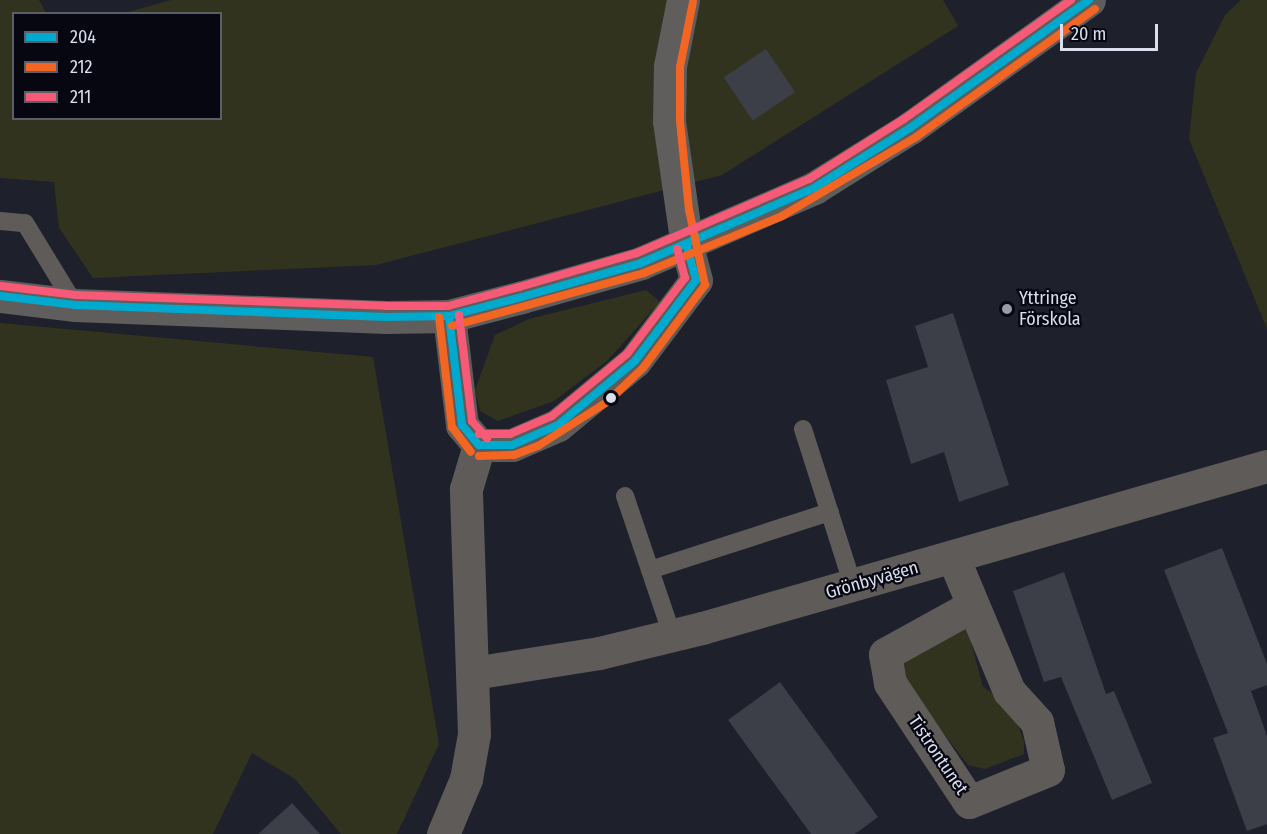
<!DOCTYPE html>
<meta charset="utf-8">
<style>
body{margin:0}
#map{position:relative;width:1267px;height:834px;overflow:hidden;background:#1e202c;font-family:"Fira Sans Condensed",sans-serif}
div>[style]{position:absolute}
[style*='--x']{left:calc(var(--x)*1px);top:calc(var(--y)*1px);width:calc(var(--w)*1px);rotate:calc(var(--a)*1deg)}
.green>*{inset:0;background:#32331e}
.building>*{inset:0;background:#3c3e48;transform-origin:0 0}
.lane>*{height:18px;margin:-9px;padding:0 9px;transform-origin:9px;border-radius:9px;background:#5e5b58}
.street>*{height:33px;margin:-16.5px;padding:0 16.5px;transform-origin:16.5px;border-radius:16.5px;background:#5e5b58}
.secondary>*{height:33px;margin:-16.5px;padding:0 16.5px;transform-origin:16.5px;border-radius:16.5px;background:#605d5d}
.bus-1>*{height:8px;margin:-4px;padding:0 4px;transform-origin:4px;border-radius:4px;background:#00a9ce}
.bus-2>*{height:8px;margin:-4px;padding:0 4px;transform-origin:4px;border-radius:4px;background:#f26522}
.bus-3>*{height:8px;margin:-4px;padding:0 4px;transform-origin:4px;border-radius:4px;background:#f75a77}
.dots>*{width:16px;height:16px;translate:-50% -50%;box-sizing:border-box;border:3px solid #060711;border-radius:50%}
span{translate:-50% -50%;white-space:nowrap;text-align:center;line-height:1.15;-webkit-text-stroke:4.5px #060711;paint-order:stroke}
.poi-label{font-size:18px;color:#dadeed}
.left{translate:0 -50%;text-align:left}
.street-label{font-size:18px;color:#dadeed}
.legend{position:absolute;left:12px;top:12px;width:210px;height:108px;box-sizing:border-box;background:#060711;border:2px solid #5b5d69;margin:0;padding:8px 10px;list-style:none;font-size:18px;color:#dadeed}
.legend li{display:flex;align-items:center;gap:12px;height:30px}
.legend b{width:30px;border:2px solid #5b5d69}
.scale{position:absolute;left:1060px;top:24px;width:98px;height:27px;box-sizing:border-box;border:3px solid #dadeed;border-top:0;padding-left:8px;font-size:18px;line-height:21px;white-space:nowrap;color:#dadeed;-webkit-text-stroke:4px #060711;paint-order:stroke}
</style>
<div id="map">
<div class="green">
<div style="clip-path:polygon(0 0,39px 0,46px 13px,14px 14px,14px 118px,220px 118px,220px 14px,125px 13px,171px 0,943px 0,958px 26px,722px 175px,376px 265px,93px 278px,59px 228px,54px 182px,0 178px)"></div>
<div style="clip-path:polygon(1241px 0,1267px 0,1267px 329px,1189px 139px,1196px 73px,1225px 15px)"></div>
<div style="clip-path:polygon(646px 290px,660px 302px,607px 361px,554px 401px,498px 421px,480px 411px,475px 390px,495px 335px,529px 319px)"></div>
<div style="clip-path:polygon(0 323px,373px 357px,439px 744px,397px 834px,341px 834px,295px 779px,252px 753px,213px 834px,0 834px)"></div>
<div style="clip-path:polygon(967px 627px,983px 687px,1010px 704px,1024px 741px,1024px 754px,985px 769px,968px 765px,899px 676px,897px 659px)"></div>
</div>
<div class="building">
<div style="left:766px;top:49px;width:52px;height:51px;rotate:56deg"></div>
<div style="clip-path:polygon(953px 313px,1009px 485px,959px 502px,944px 452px,911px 464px,886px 380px,928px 367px,915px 326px)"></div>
<div style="clip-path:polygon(1222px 548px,1267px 664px,1267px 685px,1251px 691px,1267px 736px,1267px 824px,1247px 831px,1213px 738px,1228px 733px,1164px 570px)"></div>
<div style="clip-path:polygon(1064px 572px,1106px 694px,1114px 691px,1152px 783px,1112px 800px,1061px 677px,1044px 682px,1013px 591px)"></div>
<div style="clip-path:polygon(780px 682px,878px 817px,855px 834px,811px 834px,728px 720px)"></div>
<div style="clip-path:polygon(292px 803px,320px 834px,258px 834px)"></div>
</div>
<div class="lane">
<div style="--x:0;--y:221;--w:25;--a:5"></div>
<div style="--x:25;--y:223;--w:96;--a:58.6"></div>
<div style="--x:803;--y:429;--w:165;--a:72.3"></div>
<div style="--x:625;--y:496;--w:147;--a:71.3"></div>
<div style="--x:650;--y:570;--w:189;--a:-17.9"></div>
</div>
<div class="street">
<div style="--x:449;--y:316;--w:110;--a:83.2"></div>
<div style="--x:462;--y:425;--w:26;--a:50"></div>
<div style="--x:479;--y:445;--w:33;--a:0"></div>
<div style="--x:512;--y:445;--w:50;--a:-23.5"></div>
<div style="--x:558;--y:425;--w:100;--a:-39.7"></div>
<div style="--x:635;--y:361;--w:101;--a:-53"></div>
<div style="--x:696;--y:280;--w:35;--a:-105"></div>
<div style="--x:953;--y:557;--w:145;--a:67.3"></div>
<div style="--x:1009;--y:691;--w:42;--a:47.9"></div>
<div style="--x:1037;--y:722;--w:49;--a:77.1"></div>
<div style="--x:1048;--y:770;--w:85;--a:157.9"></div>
<div style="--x:969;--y:802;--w:143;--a:-123.6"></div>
<div style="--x:890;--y:683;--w:29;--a:-100"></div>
<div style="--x:885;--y:654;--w:99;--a:-28.9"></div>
<div style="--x:473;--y:673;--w:128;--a:-9"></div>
<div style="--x:599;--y:653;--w:106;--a:-13.6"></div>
<div style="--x:702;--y:628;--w:588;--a:-16"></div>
<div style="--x:443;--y:834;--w:60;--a:-67.3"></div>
<div style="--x:466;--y:779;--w:46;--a:-79.9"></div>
<div style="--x:474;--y:734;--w:245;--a:-91.9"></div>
<div style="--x:466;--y:489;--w:46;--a:-73.5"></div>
</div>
<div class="secondary">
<div style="--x:683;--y:0;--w:67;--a:101.1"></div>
<div style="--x:670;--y:66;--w:55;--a:91"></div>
<div style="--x:669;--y:121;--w:126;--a:81.8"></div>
<div style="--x:0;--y:296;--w:76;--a:6.8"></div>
<div style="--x:75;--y:305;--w:311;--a:2.2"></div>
<div style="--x:386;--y:317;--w:63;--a:-0.9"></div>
<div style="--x:449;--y:316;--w:75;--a:-14.6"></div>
<div style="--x:522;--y:297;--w:124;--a:-15.9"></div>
<div style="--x:641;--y:263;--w:189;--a:-23.4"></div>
<div style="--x:814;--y:188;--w:113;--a:-32"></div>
<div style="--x:910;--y:128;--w:220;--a:-35.6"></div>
</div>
<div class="bus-1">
<div style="--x:0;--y:296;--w:76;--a:6.8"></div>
<div style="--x:75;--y:305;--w:311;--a:2.2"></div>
<div style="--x:386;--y:317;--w:63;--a:-0.9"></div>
<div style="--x:449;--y:316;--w:75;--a:-14.6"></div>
<div style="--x:522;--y:297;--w:124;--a:-15.9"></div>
<div style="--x:641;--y:263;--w:189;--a:-23.4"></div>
<div style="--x:814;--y:188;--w:113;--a:-32"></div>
<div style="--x:910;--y:128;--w:220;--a:-35.6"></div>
<div style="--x:449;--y:316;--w:110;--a:83.2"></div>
<div style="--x:462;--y:425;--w:26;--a:50"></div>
<div style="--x:479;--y:445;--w:33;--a:0"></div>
<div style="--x:512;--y:445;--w:50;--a:-23.5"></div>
<div style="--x:558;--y:425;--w:100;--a:-39.7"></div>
<div style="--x:635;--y:361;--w:101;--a:-53"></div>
<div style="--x:696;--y:280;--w:35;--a:-105"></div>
</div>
<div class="bus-2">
<div style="--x:439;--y:317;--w:111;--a:83.3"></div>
<div style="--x:452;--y:427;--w:31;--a:53"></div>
<div style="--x:452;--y:326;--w:199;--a:-15.4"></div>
<div style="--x:644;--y:273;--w:149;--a:-22.4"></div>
<div style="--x:782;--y:216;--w:156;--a:-30.5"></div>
<div style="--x:916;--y:137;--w:220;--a:-35.6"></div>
<div style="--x:479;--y:456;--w:35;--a:-2"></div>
<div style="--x:514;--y:455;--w:26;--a:-21"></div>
<div style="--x:538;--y:446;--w:82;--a:-32.5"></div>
<div style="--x:607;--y:402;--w:50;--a:-43.4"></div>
<div style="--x:643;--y:368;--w:104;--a:-53.2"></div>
<div style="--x:705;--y:285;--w:77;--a:-102"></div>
<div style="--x:689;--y:210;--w:89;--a:-95.8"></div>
<div style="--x:680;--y:121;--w:54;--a:-90"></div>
<div style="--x:680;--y:67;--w:66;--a:-78.7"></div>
</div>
<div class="bus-3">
<div style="--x:1;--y:286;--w:76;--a:6.8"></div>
<div style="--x:76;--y:295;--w:310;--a:2"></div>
<div style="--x:386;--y:306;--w:62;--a:0"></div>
<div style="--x:448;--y:306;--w:73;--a:-15"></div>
<div style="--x:519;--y:287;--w:123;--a:-16.1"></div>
<div style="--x:637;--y:253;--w:187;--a:-23.3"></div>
<div style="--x:809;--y:179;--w:112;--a:-32.3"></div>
<div style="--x:904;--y:119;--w:205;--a:-35.5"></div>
<div style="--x:459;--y:315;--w:107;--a:83"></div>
<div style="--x:472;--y:421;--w:23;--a:49"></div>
<div style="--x:479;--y:434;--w:31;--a:0"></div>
<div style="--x:510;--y:434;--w:46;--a:-23.2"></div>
<div style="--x:552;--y:416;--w:97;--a:-39.6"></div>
<div style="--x:627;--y:354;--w:96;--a:-52.7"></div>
<div style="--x:685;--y:278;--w:30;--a:-105"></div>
</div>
<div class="dots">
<div style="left:1007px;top:309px;background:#989ca9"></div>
<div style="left:611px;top:398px;background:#dadeed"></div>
</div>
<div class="poi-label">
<span class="left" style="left:1019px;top:309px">Yttringe<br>Förskola</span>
</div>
<div class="street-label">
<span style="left:872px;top:580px;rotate:-16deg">Grönbyvägen</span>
<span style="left:938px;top:755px;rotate:56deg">Tistrontunet</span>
</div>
<ul class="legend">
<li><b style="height:8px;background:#00a9ce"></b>204</li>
<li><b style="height:8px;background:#f26522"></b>212</li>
<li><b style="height:8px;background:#f75a77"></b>211</li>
</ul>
<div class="scale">20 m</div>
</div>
